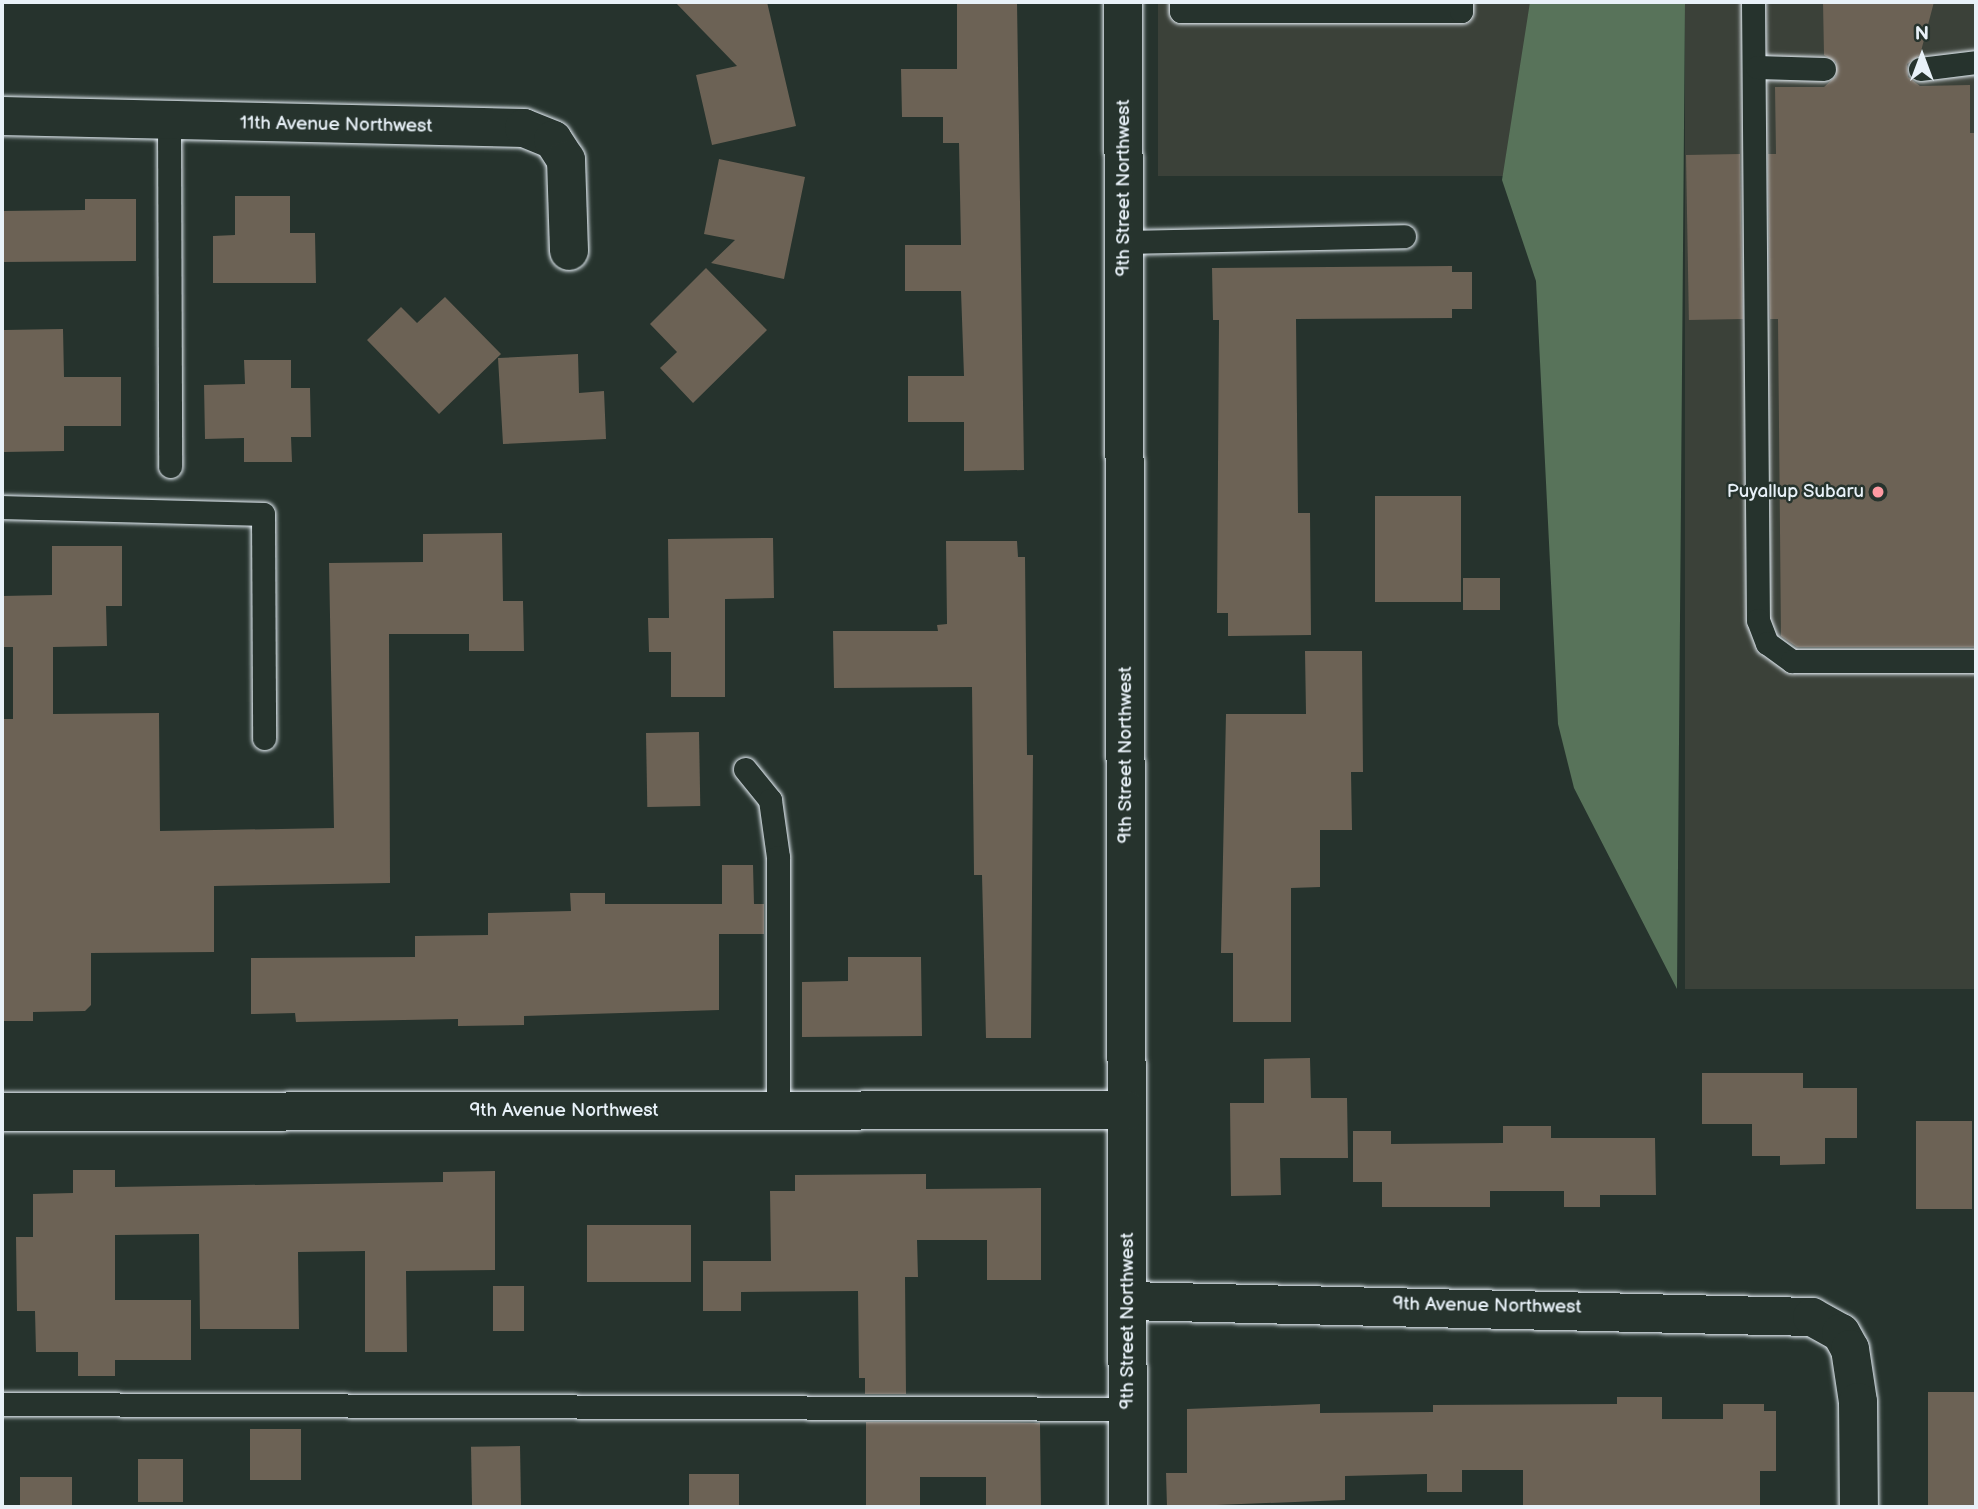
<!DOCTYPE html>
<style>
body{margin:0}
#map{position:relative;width:1978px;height:1509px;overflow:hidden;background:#26332d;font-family:"Balsamiq Sans",sans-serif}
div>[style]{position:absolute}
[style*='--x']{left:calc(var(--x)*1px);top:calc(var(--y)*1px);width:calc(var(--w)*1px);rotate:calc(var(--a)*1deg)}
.built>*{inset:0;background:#3b4139;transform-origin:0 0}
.green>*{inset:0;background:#58735a}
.building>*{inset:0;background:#6c6255;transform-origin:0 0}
.roads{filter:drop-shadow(0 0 2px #e8f1f8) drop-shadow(0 0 2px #e8f1f8)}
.lane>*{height:23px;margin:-11.5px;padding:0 11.5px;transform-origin:11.5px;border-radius:11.5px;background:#26332d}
.street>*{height:38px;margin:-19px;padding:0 19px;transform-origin:19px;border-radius:19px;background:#26332d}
.dots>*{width:19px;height:19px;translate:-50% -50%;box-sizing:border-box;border:4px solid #26332d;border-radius:50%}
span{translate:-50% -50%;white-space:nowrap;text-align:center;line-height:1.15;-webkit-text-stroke:5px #26332d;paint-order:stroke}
.street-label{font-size:19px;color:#e8f1f8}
.poi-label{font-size:19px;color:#e8f1f8}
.right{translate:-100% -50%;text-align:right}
.frame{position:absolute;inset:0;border:4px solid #e8f1f8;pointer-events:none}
.north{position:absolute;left:1887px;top:21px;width:70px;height:70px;-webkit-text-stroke:5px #26332d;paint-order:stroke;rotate:0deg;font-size:19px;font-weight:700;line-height:28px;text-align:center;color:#e8f1f8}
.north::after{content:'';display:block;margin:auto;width:24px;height:32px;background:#e8f1f8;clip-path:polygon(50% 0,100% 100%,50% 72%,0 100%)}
</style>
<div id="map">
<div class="built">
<div style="left:1158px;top:2px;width:372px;height:174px"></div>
<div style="left:1685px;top:2px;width:291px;height:987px"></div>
</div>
<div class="green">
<div style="clip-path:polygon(1530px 2px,1685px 2px,1677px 989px,1574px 788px,1558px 724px,1536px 281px,1502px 180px)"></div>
</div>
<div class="building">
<div style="clip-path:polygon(675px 2px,767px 2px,796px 126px,712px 145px,696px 75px,737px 66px)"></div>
<div style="clip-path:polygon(957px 2px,1017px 2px,1024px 470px,964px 471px,964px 422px,908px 422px,908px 376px,964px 376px,961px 291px,905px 291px,905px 245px,961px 245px,959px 143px,943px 143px,943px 117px,902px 117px,901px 69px,957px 69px)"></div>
<div style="clip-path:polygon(1823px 2px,1934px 2px,1920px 55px,1907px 64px,1908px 77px,1920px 86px,1970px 85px,1970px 133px,1976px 133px,1976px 647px,1797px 647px,1781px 636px,1778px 319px,1770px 319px,1768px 154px,1776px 154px,1775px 87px,1824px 87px,1836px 76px,1836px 62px,1824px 55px)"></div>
<div style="left:1740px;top:154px;width:165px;height:54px;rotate:89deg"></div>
<div style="clip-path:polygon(719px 159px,805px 177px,784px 279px,711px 263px,735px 240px,704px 234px)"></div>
<div style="clip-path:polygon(235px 196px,290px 196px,290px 233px,315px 233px,316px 283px,213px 283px,213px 236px,235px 235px)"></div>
<div style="clip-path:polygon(85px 199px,136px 199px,136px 261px,2px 262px,2px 211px,85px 210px)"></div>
<div style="clip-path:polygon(1452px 266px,1452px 272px,1472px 272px,1472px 309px,1452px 309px,1452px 318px,1296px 319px,1298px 513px,1310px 513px,1311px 635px,1228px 636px,1228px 613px,1217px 613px,1219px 320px,1213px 320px,1212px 268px)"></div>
<div style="clip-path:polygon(706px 268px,767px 330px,693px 403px,660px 368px,677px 352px,650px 324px)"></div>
<div style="clip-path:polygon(445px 297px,501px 354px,439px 414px,367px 340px,401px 307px,417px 323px)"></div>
<div style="clip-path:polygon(63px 329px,64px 377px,121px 377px,121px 426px,64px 426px,64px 451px,4px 452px,4px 330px)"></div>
<div style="clip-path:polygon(578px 354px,579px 393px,604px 391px,606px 439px,503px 444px,498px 358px)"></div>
<div style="clip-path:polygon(244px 360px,291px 360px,291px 388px,310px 388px,311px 437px,291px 437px,292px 462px,244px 462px,244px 438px,205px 439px,204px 385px,245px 384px)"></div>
<div style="left:1375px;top:496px;width:86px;height:106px"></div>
<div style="clip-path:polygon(502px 533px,503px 601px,523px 601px,524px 651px,469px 651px,469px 634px,389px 634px,390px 883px,214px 886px,214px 952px,91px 953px,91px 1005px,85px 1011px,33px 1012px,33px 1021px,2px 1021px,2px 719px,13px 719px,13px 647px,2px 647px,2px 596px,52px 595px,52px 546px,122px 546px,122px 606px,106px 606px,107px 646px,53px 647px,53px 714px,159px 713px,160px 831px,334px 828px,329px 563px,423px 562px,423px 534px)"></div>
<div style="clip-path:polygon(773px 538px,774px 598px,725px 599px,725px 697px,671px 697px,671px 652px,649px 652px,648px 618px,669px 618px,668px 539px)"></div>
<div style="clip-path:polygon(946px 541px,1017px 541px,1018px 557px,1025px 557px,1027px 755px,1033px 755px,1031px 1038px,986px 1038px,982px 875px,974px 875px,972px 687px,834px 688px,833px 631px,938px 631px,937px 625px,947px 624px)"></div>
<div style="left:1500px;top:578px;width:32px;height:37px;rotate:90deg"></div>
<div style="clip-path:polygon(1305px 651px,1362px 651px,1363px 772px,1351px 772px,1352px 830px,1320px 830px,1320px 887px,1291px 888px,1291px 1022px,1233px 1022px,1233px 953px,1221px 953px,1226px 714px,1306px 714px)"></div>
<div style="left:699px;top:732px;width:74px;height:53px;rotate:89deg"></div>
<div style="clip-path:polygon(722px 865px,753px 865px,754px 904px,764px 904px,764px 934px,719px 934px,719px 1010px,524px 1016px,524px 1025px,458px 1026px,458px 1019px,296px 1022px,295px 1013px,251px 1014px,251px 958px,415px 957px,415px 936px,488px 935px,488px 913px,571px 911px,570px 893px,605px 893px,605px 904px,722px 904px)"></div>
<div style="clip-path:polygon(848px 957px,921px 957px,922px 1036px,802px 1037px,802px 982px,848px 981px)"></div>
<div style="clip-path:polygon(1310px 1058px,1311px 1098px,1347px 1098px,1348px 1158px,1280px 1158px,1281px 1195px,1231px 1196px,1230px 1103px,1264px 1103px,1264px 1059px)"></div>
<div style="clip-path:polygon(1702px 1073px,1803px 1073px,1803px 1088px,1857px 1088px,1857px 1138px,1825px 1138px,1825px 1164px,1780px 1165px,1780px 1156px,1752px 1156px,1752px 1124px,1702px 1124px)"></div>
<div style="left:1916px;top:1121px;width:56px;height:88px"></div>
<div style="clip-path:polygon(1503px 1126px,1551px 1126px,1551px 1138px,1655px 1138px,1656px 1195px,1600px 1195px,1600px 1207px,1564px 1207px,1564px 1191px,1490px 1191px,1490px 1207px,1382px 1207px,1382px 1182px,1353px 1182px,1353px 1131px,1391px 1131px,1391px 1144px,1503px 1143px)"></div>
<div style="clip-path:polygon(73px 1170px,115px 1170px,115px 1187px,443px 1182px,443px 1172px,495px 1171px,495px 1270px,406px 1271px,407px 1352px,365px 1352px,365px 1251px,298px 1252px,299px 1329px,200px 1329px,199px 1234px,115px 1235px,115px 1300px,191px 1300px,191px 1360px,115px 1360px,115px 1376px,78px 1376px,78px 1352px,36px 1352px,35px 1311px,17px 1311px,16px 1237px,33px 1237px,33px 1194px,73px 1193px)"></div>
<div style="clip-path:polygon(926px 1174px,926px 1189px,1041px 1188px,1041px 1280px,987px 1280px,987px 1240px,917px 1240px,918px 1277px,905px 1277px,906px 1394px,865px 1394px,865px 1378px,859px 1378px,858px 1291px,741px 1292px,741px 1311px,703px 1311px,703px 1261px,771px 1261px,770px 1191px,795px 1191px,795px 1175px)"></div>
<div style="left:691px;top:1225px;width:57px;height:104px;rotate:90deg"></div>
<div style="left:493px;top:1286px;width:31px;height:45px"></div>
<div style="left:1928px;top:1392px;width:48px;height:115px"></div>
<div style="clip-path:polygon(1617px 1397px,1662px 1397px,1662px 1419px,1723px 1419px,1723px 1404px,1764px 1404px,1764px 1411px,1776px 1411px,1776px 1471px,1760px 1471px,1760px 1507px,1523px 1506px,1523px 1470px,1462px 1470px,1462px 1492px,1427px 1492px,1427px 1474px,1345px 1476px,1345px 1500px,1167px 1507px,1166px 1473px,1187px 1473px,1187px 1409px,1320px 1404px,1320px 1413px,1433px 1412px,1433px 1405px,1617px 1404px)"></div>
<div style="clip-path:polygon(866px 1422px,1040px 1423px,1041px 1507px,986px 1507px,986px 1477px,920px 1477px,920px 1507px,866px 1507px)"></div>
<div style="left:250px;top:1429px;width:51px;height:51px"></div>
<div style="left:520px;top:1446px;width:61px;height:49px;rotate:89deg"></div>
<div style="left:138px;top:1459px;width:45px;height:43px"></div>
<div style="left:689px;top:1474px;width:50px;height:33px"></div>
<div style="left:20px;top:1477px;width:52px;height:30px"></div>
</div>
<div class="roads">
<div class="lane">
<div style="--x:1181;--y:2;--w:9;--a:90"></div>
<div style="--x:1181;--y:11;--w:280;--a:0"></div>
<div style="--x:1461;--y:11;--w:9;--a:-90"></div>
<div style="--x:1753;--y:2;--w:618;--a:89.54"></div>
<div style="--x:1758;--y:620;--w:25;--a:69"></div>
<div style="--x:1767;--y:643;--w:31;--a:36"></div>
<div style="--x:1792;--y:661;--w:184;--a:0"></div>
<div style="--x:1757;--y:67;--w:67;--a:1.7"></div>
<div style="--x:1920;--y:69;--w:56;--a:-7.1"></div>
<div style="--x:169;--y:122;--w:344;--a:89.8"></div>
<div style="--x:1124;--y:242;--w:280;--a:-1.2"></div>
<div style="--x:2;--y:507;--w:261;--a:1.5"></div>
<div style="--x:263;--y:514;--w:224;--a:89.7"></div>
<div style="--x:745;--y:769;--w:40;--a:51"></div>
<div style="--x:770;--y:800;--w:58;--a:82"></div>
<div style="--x:778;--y:857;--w:254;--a:90"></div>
<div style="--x:2;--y:1404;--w:1126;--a:0.25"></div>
</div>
<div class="street">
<div style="--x:1123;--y:2;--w:1505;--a:89.81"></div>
<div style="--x:2;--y:116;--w:522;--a:1.32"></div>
<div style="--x:524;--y:128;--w:31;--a:22"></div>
<div style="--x:553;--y:140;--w:24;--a:57"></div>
<div style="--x:566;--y:160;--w:91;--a:88.1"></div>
<div style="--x:2;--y:1112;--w:1125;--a:-0.1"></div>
<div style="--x:1128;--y:1301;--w:684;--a:1.34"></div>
<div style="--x:1812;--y:1317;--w:33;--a:29"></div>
<div style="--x:1841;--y:1333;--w:18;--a:61"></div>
<div style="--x:1850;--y:1349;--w:54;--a:81.4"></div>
<div style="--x:1858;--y:1402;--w:105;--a:89.5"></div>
</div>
</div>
<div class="dots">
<div style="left:1878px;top:492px;background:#ff9aa2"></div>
</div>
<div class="street-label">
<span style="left:336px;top:125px;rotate:1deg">11th Avenue Northwest</span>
<span style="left:1124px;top:188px;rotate:-90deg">9th Street Northwest</span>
<span style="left:1126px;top:755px;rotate:-90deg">9th Street Northwest</span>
<span style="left:564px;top:1111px">9th Avenue Northwest</span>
<span style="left:1487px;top:1306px;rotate:1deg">9th Avenue Northwest</span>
<span style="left:1128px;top:1321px;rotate:-90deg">9th Street Northwest</span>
</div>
<div class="poi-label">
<span class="right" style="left:1864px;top:492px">Puyallup Subaru</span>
</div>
<div class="frame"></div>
<div class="north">N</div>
</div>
